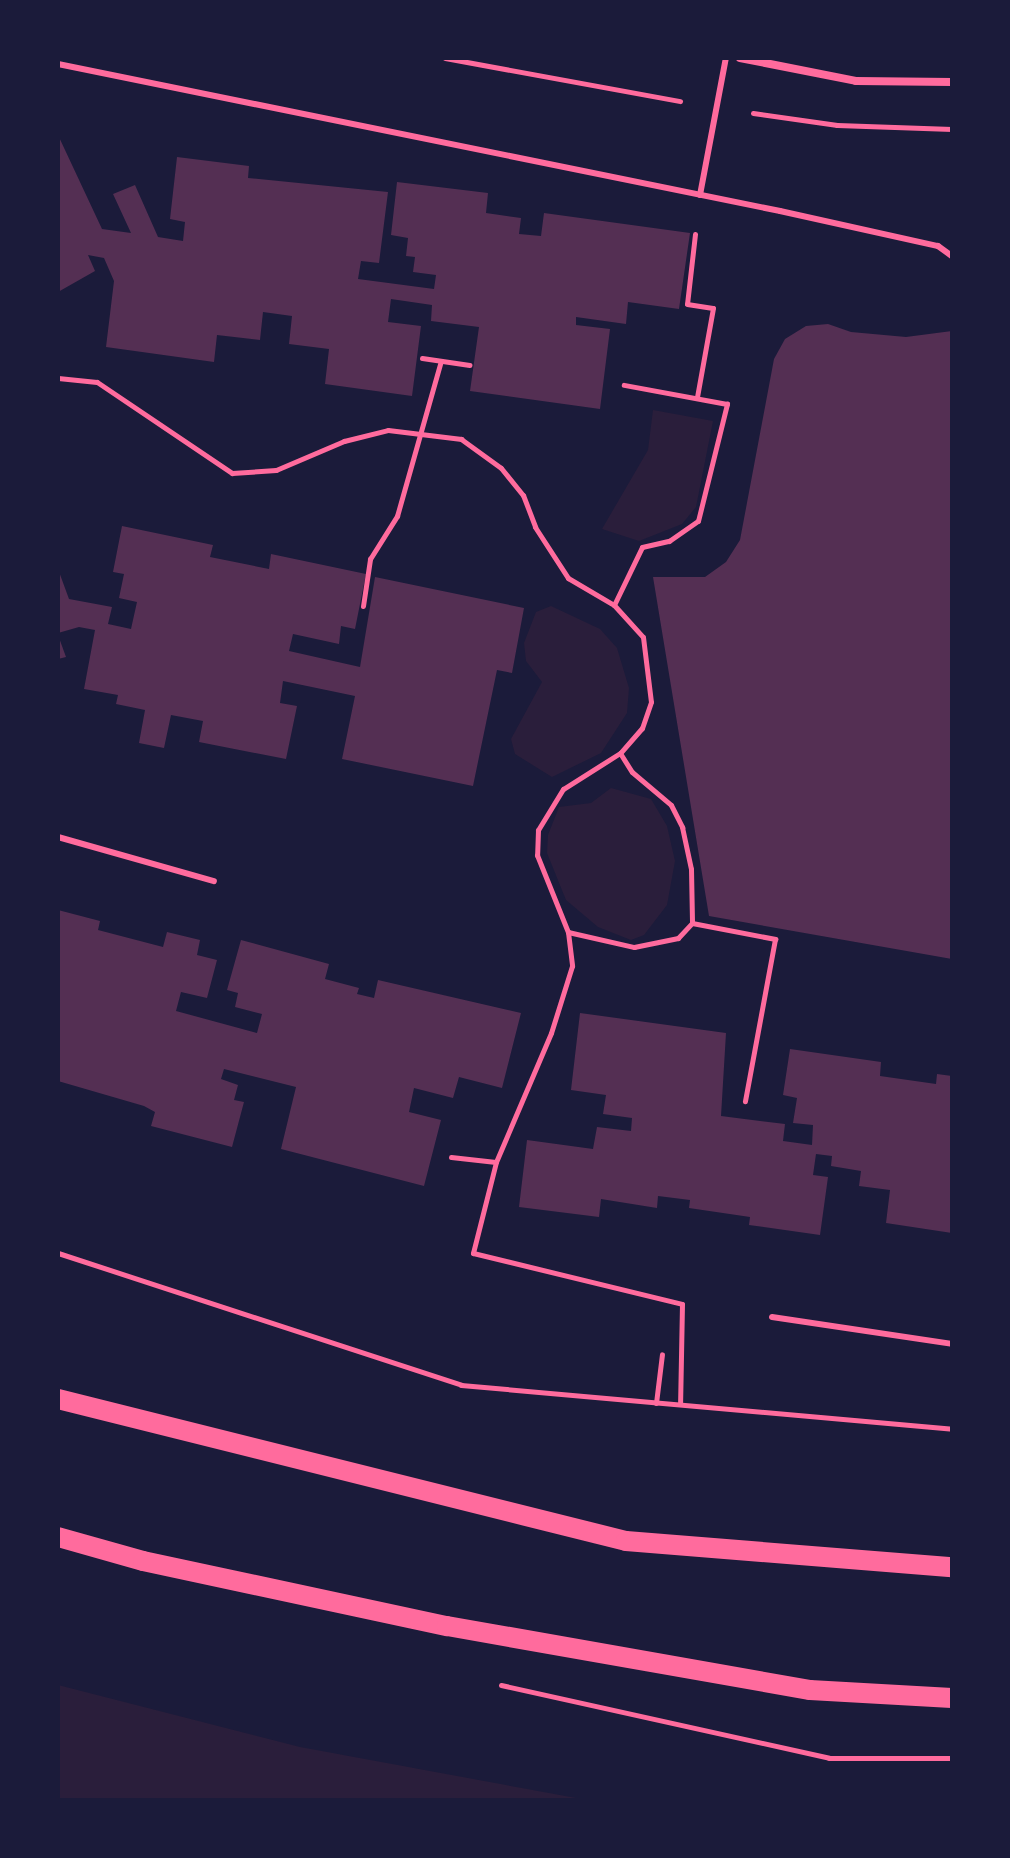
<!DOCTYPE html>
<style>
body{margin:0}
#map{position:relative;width:1010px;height:1858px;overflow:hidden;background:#1b1b3a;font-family:"Roboto Condensed",sans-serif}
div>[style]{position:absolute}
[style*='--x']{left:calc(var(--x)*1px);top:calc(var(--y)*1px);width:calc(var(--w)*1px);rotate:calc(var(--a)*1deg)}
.green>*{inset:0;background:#2a1e3b}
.building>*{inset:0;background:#542f53}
.path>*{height:5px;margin:-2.5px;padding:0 2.5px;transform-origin:2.5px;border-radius:2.5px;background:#ff6b9d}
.service>*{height:6px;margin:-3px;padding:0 3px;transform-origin:3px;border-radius:3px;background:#ff6b9d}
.minor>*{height:8px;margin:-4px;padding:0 4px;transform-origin:4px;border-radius:4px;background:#ff6b9d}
.primary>*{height:20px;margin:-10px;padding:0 10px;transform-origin:10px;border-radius:10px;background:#ff6b9d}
span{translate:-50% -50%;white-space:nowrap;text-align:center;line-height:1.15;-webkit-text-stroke:8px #1b1b3a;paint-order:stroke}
.frame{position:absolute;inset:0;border:60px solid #1b1b3a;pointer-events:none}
</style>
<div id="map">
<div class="green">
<div style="clip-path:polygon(653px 410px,713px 421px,696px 507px,682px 524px,639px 541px,602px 529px,648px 450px)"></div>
<div style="clip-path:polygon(551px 606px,600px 629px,617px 648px,629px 688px,627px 713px,601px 753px,552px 777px,515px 754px,511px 739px,542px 682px,526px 661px,524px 643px,536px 612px)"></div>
<div style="clip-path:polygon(611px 788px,651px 799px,667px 826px,675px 861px,667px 905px,644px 935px,631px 940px,598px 927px,566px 900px,547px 853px,548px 835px,559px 807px,591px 803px)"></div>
<div style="clip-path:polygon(58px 1685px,300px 1747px,587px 1800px,58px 1800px)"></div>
</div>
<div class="building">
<div style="clip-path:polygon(58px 135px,102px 229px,131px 233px,113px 194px,135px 185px,158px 237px,183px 241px,185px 222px,170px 219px,177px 157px,249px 166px,248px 178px,388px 192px,379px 263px,361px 261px,358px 279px,434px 289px,436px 275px,413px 272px,415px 257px,406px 256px,408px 238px,391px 235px,397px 182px,488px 193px,486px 213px,521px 218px,519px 234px,541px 236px,544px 213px,690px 233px,679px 309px,628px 302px,626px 324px,576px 317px,576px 325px,610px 329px,600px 409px,470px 391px,479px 327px,431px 321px,432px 305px,391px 299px,388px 322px,421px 326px,412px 396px,325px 384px,329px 349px,289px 344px,292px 316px,263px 312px,260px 340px,217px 335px,214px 362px,106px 347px,114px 281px,104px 258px,88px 255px,95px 271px,58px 292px)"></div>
<div style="clip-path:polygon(828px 324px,851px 332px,906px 337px,952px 331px,952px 959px,709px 916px,653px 577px,705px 577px,726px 562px,740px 540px,774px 359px,785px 339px,806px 326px)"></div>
<div style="clip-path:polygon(122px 526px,213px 545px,210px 557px,269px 569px,271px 554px,366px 574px,355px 629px,341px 626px,339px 644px,293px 634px,289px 651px,360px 667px,375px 577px,524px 608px,512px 673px,497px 670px,473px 786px,342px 759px,355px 696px,283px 681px,280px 703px,297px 706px,286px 759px,199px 742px,203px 721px,171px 715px,164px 748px,139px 743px,145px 710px,116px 704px,118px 695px,84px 689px,95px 630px,79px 627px,58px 633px,58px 569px,69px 599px,112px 607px,108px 624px,131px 629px,137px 602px,119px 598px,124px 574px,113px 572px)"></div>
<div style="clip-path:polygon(58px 635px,66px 657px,58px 659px)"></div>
<div style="clip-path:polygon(58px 910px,100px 921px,98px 930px,163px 947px,167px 932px,200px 940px,197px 955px,217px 960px,207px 998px,181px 992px,176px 1011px,257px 1033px,262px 1014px,235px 1007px,238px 993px,227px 990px,241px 940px,329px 964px,325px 979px,359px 988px,357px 994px,374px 998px,378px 980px,521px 1013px,502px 1088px,459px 1077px,453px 1098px,414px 1088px,409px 1112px,441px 1120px,424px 1186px,281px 1149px,296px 1087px,224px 1069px,221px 1079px,238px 1085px,234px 1100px,244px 1102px,232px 1147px,151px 1126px,155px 1112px,144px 1106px,58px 1081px)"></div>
<div style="clip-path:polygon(580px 1013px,726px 1033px,721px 1116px,785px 1124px,783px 1141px,812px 1145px,813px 1125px,793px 1123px,797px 1098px,783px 1095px,790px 1049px,881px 1062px,880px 1076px,936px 1084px,937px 1074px,952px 1076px,952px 1233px,886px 1223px,890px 1190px,859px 1186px,861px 1171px,831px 1166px,832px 1156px,816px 1154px,813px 1175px,828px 1177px,820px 1235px,749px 1225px,750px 1217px,689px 1208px,690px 1200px,658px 1196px,657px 1208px,601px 1199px,599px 1217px,519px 1207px,527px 1140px,593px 1149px,597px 1127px,631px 1131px,632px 1118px,603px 1114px,606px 1095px,571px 1090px)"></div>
</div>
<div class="path">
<div style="--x:445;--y:58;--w:239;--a:10.4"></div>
<div style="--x:753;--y:113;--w:85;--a:8.1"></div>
<div style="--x:837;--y:125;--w:115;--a:2"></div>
<div style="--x:695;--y:234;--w:70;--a:96.5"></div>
<div style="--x:687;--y:304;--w:26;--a:9"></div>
<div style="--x:713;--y:308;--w:90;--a:100.2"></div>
<div style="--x:422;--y:358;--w:48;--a:8.5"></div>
<div style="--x:58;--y:378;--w:39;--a:6"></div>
<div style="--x:97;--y:382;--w:163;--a:34"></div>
<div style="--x:232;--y:473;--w:44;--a:-3.9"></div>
<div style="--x:276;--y:470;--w:74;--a:-23.1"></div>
<div style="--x:344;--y:441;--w:45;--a:-14"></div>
<div style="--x:388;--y:430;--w:74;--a:7"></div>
<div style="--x:461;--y:439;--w:49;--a:35.9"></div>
<div style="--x:501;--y:468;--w:35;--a:51"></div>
<div style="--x:523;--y:495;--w:34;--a:69"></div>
<div style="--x:535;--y:527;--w:61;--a:57.1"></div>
<div style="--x:568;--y:578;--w:53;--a:30.4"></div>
<div style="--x:614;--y:605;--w:43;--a:47.8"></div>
<div style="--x:643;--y:637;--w:65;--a:83"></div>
<div style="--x:651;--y:702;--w:28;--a:109"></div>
<div style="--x:642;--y:728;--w:33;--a:131"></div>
<div style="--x:620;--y:753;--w:67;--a:147.7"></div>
<div style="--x:563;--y:789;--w:48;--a:121.4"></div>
<div style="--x:538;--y:830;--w:25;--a:92"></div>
<div style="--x:537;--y:855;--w:83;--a:68.1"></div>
<div style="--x:568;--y:932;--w:34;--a:83"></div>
<div style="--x:572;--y:966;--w:70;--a:107.4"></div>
<div style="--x:551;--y:1033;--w:140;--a:113.1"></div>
<div style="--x:496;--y:1162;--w:94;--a:104.2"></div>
<div style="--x:473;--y:1253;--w:215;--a:13.7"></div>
<div style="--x:682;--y:1304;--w:100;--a:91.1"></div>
<div style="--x:614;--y:605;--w:64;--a:-64.2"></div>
<div style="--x:642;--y:547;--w:28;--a:-13"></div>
<div style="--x:669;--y:541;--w:35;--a:-35"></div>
<div style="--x:698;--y:521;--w:121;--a:-76.1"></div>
<div style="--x:727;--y:404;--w:105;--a:-169.5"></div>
<div style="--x:363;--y:606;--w:48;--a:-81.5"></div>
<div style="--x:370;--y:559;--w:51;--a:-57.9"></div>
<div style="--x:397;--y:516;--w:161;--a:-74.2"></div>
<div style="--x:620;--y:753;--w:22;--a:58"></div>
<div style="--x:632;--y:772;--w:51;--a:40.2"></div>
<div style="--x:671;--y:805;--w:25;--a:63"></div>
<div style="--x:682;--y:827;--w:43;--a:77.9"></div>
<div style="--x:691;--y:869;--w:54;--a:88.9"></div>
<div style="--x:568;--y:932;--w:68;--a:12.8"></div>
<div style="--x:634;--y:947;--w:45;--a:-11.6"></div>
<div style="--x:678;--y:938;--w:21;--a:-47"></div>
<div style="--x:692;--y:923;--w:85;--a:10.9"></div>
<div style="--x:775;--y:939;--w:165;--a:100.5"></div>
<div style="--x:451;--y:1157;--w:45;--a:6.3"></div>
<div style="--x:58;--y:1253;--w:424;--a:18.1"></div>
<div style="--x:461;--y:1385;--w:493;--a:5.1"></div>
<div style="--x:656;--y:1403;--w:49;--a:-83"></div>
<div style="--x:501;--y:1685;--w:336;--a:12.5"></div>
<div style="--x:829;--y:1758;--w:123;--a:0"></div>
</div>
<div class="service">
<div style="--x:58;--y:64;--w:737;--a:11.51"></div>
<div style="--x:780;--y:211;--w:162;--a:12.5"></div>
<div style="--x:938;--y:246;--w:17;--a:36"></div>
<div style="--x:700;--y:195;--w:139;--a:-79.3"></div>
<div style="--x:58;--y:837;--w:162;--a:15.8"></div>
<div style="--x:772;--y:1317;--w:182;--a:8.5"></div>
</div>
<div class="minor">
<div style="--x:740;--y:58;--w:118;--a:11.2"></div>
<div style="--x:856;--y:81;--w:96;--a:0.6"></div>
</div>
<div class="primary">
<div style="--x:58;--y:1399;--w:585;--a:14.04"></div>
<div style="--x:626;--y:1541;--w:327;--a:4.6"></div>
<div style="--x:58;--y:1537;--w:88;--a:15.8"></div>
<div style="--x:143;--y:1561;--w:311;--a:12.1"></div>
<div style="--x:447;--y:1626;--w:369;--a:10"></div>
<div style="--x:810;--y:1690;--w:142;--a:3.2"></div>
</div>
<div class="frame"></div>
</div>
